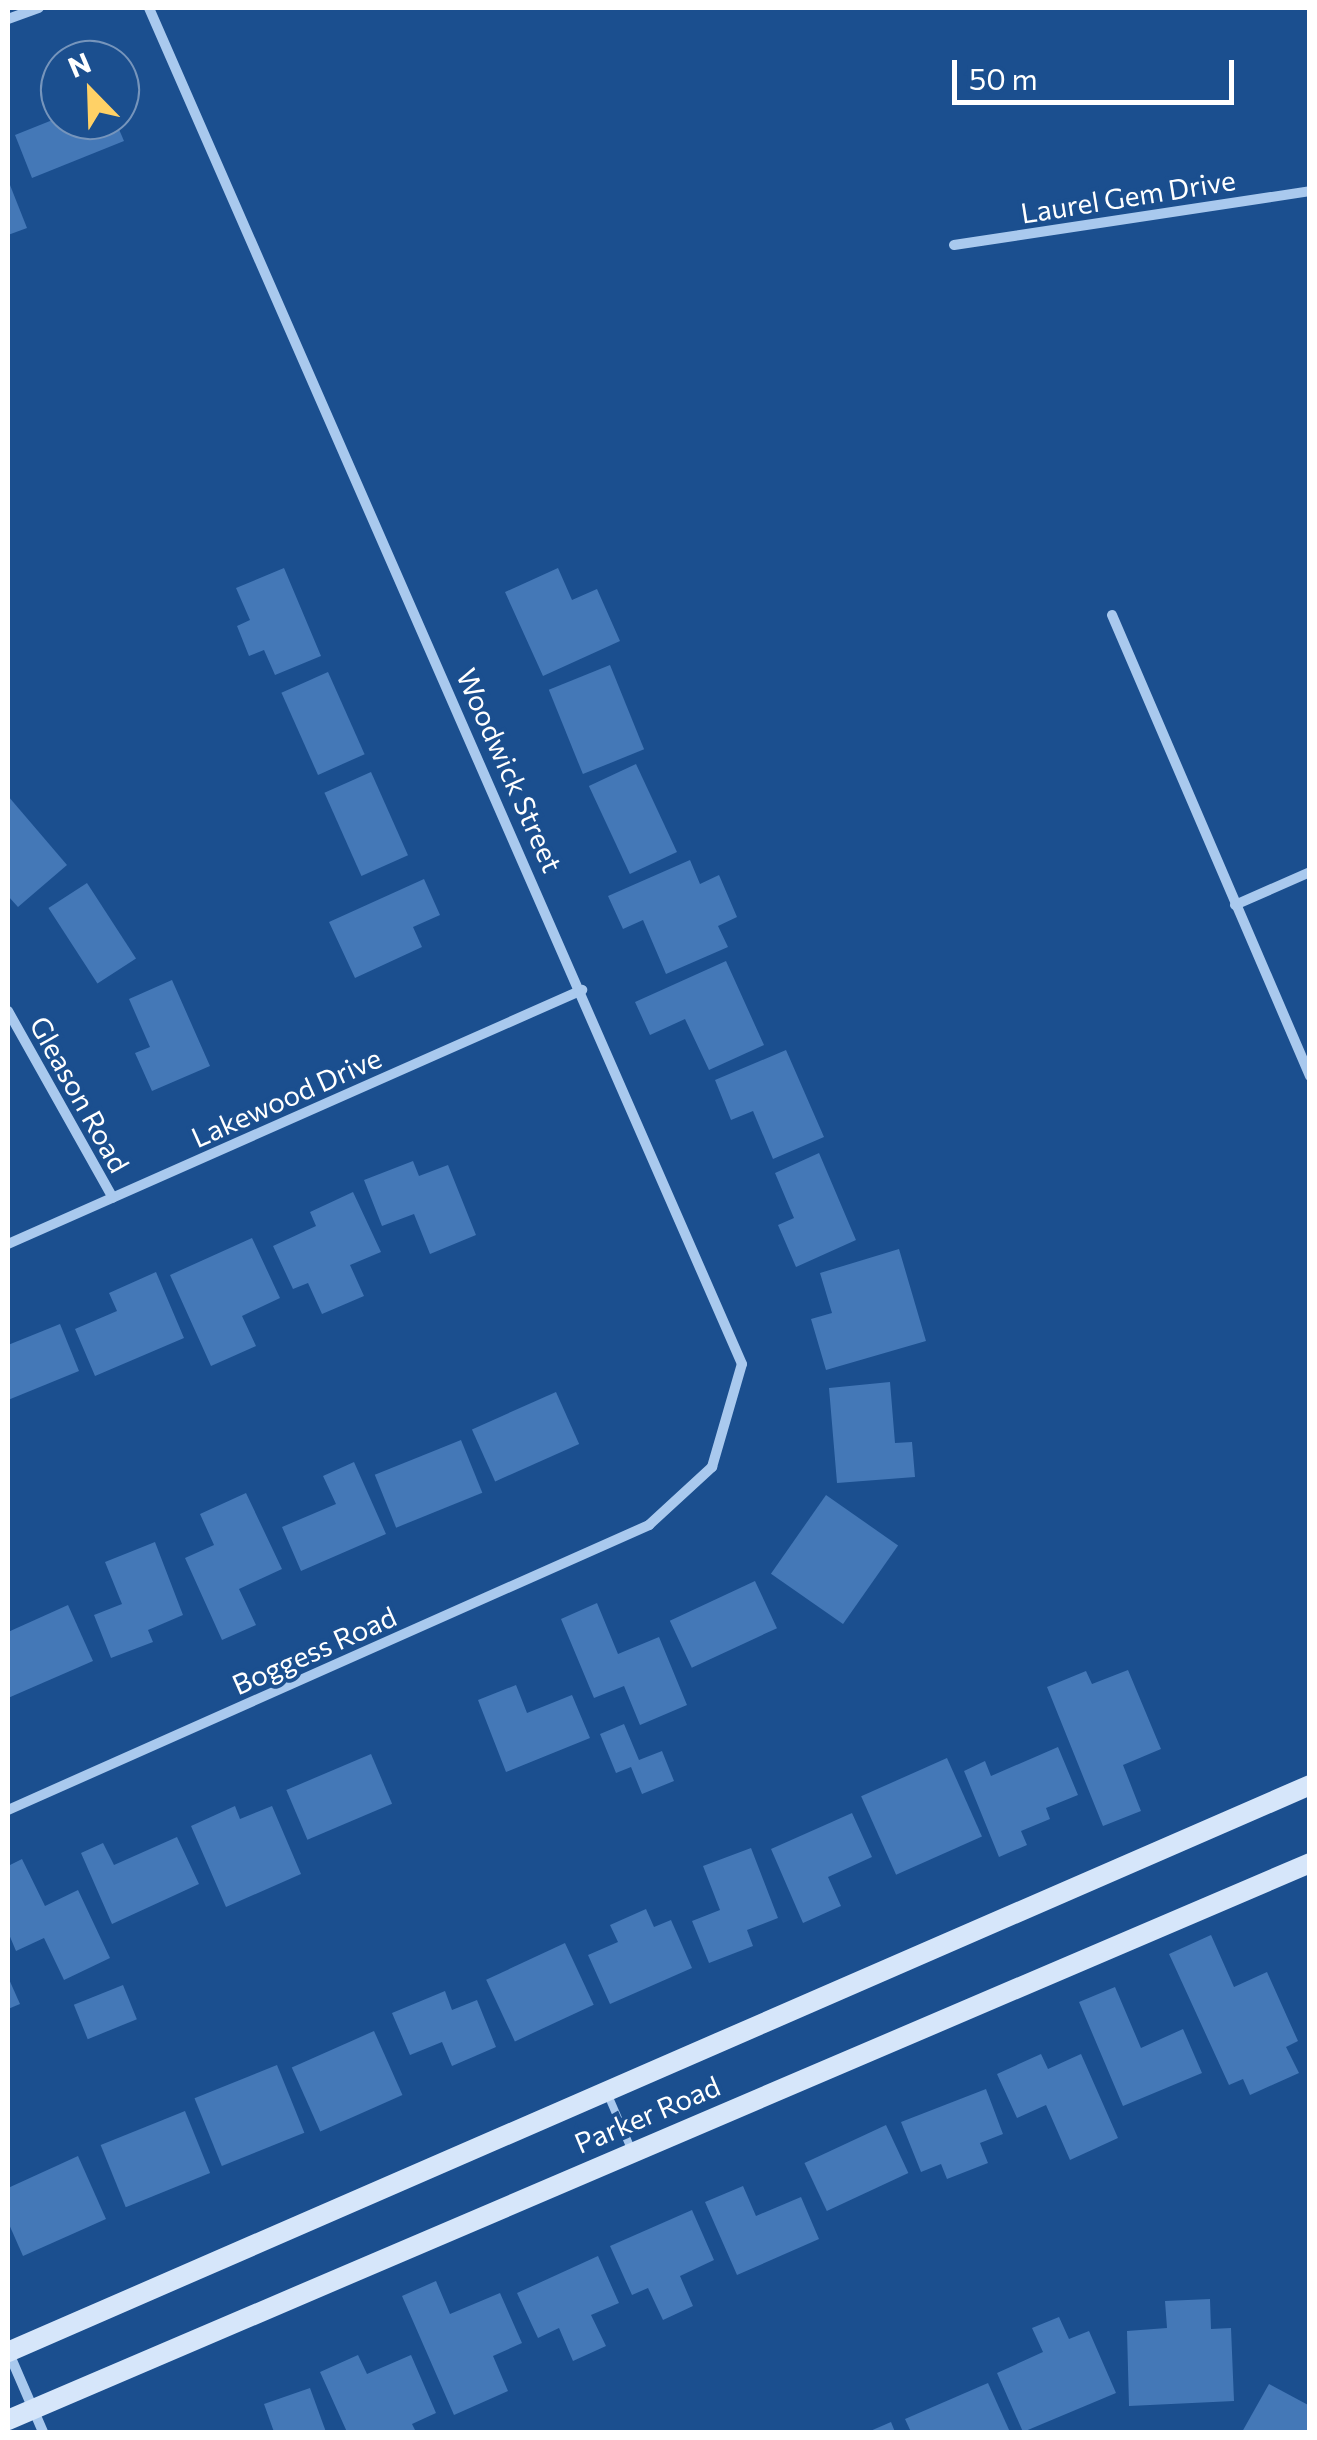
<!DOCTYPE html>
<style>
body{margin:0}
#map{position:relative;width:1317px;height:2440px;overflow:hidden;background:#1b4f8f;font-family:Commissioner,sans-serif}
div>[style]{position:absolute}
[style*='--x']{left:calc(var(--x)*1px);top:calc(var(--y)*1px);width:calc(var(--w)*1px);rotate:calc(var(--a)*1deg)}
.building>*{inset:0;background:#4478b7;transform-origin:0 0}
.lane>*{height:8px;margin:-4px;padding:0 4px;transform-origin:4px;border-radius:4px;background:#a9c9ee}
.street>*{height:10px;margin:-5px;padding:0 5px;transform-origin:5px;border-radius:5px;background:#a9c9ee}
.secondary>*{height:20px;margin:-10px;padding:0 10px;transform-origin:10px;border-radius:10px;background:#d6e6fa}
span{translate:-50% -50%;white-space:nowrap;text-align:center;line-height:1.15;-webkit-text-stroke:8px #1b4f8f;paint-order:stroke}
.street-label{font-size:28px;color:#fff}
.frame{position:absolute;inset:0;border:10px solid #fff;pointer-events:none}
.north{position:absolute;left:40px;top:40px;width:100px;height:100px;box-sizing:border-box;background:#1b4f8f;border:2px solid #7695bc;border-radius:50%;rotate:337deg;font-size:28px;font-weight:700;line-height:40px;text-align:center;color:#fff}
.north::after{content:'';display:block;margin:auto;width:35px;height:45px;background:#ffd166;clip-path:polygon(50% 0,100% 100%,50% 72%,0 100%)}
.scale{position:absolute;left:952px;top:60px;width:282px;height:45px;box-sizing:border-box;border:5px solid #fff;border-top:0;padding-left:12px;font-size:30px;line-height:35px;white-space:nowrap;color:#fff;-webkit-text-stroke:8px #1b4f8f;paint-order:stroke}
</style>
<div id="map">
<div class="building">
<div style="clip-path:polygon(60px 117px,115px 120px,124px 141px,32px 178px,15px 135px)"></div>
<div style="clip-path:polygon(8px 180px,27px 228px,8px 235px)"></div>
<div style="clip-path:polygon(284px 568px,321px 656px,275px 675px,264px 650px,249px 656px,237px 626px,250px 620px,236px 588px)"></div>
<div style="clip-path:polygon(558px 568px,572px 600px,597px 589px,620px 641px,543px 676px,505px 592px)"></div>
<div style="left:610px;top:665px;width:91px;height:66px;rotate:68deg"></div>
<div style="left:328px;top:672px;width:90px;height:51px;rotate:66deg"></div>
<div style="left:636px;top:764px;width:97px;height:52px;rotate:65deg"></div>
<div style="left:371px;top:772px;width:91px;height:51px;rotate:66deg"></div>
<div style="clip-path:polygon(8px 796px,67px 865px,18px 907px,8px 896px)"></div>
<div style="clip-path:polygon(690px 860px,700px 884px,719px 875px,737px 917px,718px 926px,728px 947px,666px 974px,643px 920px,623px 929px,608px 896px)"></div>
<div style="clip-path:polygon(424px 879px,440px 915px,413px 927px,422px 947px,355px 978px,329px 922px)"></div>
<div style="left:87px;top:883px;width:90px;height:46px;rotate:57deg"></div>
<div style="clip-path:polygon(726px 961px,764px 1045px,709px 1070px,685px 1019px,650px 1035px,635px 1002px)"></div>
<div style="clip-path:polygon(172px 980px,210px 1066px,152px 1091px,135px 1053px,150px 1047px,129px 999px)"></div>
<div style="clip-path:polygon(786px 1050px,824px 1137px,773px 1159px,753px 1111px,731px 1120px,715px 1080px)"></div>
<div style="clip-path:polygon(819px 1153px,856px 1240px,796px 1267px,778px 1225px,794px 1218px,775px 1173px)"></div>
<div style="clip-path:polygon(413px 1161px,419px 1176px,448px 1165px,476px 1235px,430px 1254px,414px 1214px,382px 1226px,364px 1180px)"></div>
<div style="clip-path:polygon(353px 1192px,381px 1252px,350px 1265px,364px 1296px,322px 1314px,308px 1283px,293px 1289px,273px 1246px,316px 1226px,310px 1212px)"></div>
<div style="clip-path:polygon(252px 1238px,280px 1298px,242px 1316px,256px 1346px,211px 1366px,170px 1275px)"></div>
<div style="clip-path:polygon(899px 1249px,926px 1341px,826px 1370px,811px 1319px,832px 1313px,820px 1273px)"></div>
<div style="clip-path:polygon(156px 1272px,184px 1338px,95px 1376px,75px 1329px,117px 1311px,109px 1293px)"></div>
<div style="clip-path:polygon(60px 1324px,79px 1371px,8px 1400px,8px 1345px)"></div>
<div style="clip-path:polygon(890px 1382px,895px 1443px,912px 1442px,915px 1477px,837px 1483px,829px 1388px)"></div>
<div style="left:556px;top:1392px;width:57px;height:92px;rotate:66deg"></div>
<div style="left:461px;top:1440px;width:57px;height:93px;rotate:68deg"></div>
<div style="clip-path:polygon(354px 1462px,386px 1534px,301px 1571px,282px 1527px,336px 1504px,323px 1476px)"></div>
<div style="clip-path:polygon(246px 1493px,282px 1569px,239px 1589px,256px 1625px,222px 1640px,185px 1558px,214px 1545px,200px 1514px)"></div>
<div style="left:826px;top:1495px;width:88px;height:96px;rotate:35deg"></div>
<div style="clip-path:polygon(155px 1542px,183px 1615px,148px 1630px,153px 1642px,111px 1658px,94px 1615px,122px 1604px,105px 1562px)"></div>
<div style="left:755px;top:1581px;width:52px;height:94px;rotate:65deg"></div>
<div style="clip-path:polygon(597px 1603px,618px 1654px,659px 1637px,687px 1705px,640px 1725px,624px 1686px,594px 1698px,561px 1619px)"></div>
<div style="clip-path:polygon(68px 1605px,93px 1661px,8px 1698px,8px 1632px)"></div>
<div style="clip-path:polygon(1128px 1670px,1161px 1749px,1123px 1765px,1141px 1811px,1103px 1826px,1047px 1687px,1086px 1671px,1092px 1684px)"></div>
<div style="clip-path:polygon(516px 1685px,527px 1713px,572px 1695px,590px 1738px,506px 1772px,478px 1700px)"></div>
<div style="clip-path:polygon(624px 1724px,639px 1760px,662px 1751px,674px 1781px,642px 1794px,631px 1767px,616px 1773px,600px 1734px)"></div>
<div style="clip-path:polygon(1058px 1747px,1078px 1795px,1046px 1808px,1050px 1819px,1021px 1831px,1027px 1845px,999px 1857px,964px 1771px,985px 1761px,991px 1776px)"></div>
<div style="left:371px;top:1754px;width:54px;height:92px;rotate:67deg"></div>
<div style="left:947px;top:1758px;width:86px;height:94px;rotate:66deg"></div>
<div style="clip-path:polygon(235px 1806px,240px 1819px,272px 1806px,301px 1874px,226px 1907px,191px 1826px)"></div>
<div style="clip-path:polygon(852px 1813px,872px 1857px,828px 1877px,841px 1906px,803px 1923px,771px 1849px)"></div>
<div style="clip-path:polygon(177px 1837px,199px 1884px,112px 1924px,81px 1853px,103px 1843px,114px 1865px)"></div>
<div style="clip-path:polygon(751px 1848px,778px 1918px,747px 1930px,753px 1946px,709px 1963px,692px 1921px,720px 1910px,703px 1866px)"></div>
<div style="clip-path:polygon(22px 1859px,45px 1906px,78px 1890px,110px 1958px,64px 1980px,44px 1938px,16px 1951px,8px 1932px,8px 1866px)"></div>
<div style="clip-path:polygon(646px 1909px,654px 1927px,671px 1920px,692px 1968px,610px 2004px,588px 1955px,618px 1942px,610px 1925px)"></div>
<div style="clip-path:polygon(1211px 1935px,1234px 1987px,1267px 1972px,1298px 2041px,1286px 2047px,1299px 2073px,1250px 2095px,1243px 2079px,1229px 2085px,1169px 1954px)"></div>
<div style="left:565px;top:1943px;width:68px;height:87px;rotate:65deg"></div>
<div style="clip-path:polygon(8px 1977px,20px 2004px,8px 2009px)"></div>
<div style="left:123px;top:1985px;width:37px;height:53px;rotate:68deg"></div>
<div style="clip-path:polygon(1115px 1987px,1141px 2048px,1183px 2029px,1202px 2073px,1123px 2106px,1079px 2002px)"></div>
<div style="clip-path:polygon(445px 1991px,452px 2010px,477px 2000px,496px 2047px,452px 2066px,442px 2042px,410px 2055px,392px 2013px)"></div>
<div style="left:374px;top:2031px;width:70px;height:90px;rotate:66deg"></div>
<div style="clip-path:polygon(1041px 2054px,1048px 2069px,1081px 2054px,1118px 2138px,1070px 2160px,1046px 2105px,1017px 2118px,997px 2074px)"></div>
<div style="left:277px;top:2065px;width:73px;height:89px;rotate:68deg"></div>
<div style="clip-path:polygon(986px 2089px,1003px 2134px,980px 2143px,988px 2163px,947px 2179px,941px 2164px,921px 2172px,901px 2122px)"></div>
<div style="left:185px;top:2111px;width:67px;height:91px;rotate:68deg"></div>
<div style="left:886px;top:2125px;width:53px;height:90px;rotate:65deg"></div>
<div style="clip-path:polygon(78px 2156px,106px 2219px,23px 2256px,8px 2222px,8px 2188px)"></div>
<div style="clip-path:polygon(743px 2186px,756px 2216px,801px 2197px,819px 2239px,737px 2275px,705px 2202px)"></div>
<div style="clip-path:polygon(692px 2210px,714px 2260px,680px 2276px,693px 2306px,663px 2320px,648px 2288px,632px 2295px,610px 2246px)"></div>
<div style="clip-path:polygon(598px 2256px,619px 2303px,591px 2315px,606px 2346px,573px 2361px,559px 2328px,538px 2338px,517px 2293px)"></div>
<div style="clip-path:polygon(436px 2281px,450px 2314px,500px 2293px,522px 2343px,493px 2356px,508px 2391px,454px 2415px,402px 2296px)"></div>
<div style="clip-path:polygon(1210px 2299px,1211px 2329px,1231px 2328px,1234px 2401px,1129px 2406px,1127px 2331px,1167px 2328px,1165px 2301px)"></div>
<div style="clip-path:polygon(1059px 2317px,1069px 2339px,1089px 2331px,1116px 2393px,1023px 2432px,997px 2373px,1043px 2352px,1032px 2328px)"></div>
<div style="clip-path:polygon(358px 2355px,367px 2374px,411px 2355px,436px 2413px,412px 2424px,416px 2432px,347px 2432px,320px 2372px)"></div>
<div style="clip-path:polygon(988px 2383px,1010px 2432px,911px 2432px,905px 2419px)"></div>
<div style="clip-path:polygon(1269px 2384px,1310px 2406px,1310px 2432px,1242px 2432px)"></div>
<div style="clip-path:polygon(310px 2388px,326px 2432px,274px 2432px,264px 2404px)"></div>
<div style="clip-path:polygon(891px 2422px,895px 2432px,868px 2432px)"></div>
</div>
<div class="lane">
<div style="--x:608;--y:2095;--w:61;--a:66.8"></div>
</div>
<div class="street">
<div style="--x:8;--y:19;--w:33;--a:-20"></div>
<div style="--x:954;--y:245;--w:360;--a:-8.6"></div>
<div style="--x:1112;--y:615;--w:502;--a:66.76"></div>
<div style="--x:1235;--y:905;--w:82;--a:-23.7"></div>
<div style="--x:8;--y:1011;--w:214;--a:60.7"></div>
<div style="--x:8;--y:1244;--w:628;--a:-23.87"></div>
<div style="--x:8;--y:1810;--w:702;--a:-23.97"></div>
<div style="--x:649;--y:1525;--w:86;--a:-42.6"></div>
<div style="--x:712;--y:1467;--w:107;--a:-73.8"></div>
<div style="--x:742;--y:1364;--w:1480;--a:-113.62"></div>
<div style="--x:8;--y:2351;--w:88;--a:66.6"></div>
</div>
<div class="secondary">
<div style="--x:8;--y:2352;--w:1420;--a:-23.53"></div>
<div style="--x:8;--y:2420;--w:1416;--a:-23.16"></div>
</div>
<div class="street-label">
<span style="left:1128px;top:196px;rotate:-9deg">Laurel Gem Drive</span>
<span style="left:510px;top:770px;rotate:66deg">Woodwick Street</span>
<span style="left:80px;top:1094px;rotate:61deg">Gleason Road</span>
<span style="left:286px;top:1097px;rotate:-24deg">Lakewood Drive</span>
<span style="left:314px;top:1650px;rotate:-24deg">Boggess Road</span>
<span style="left:647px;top:2114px;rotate:-23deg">Parker Road</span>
</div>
<div class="frame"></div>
<div class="north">N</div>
<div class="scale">50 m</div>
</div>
